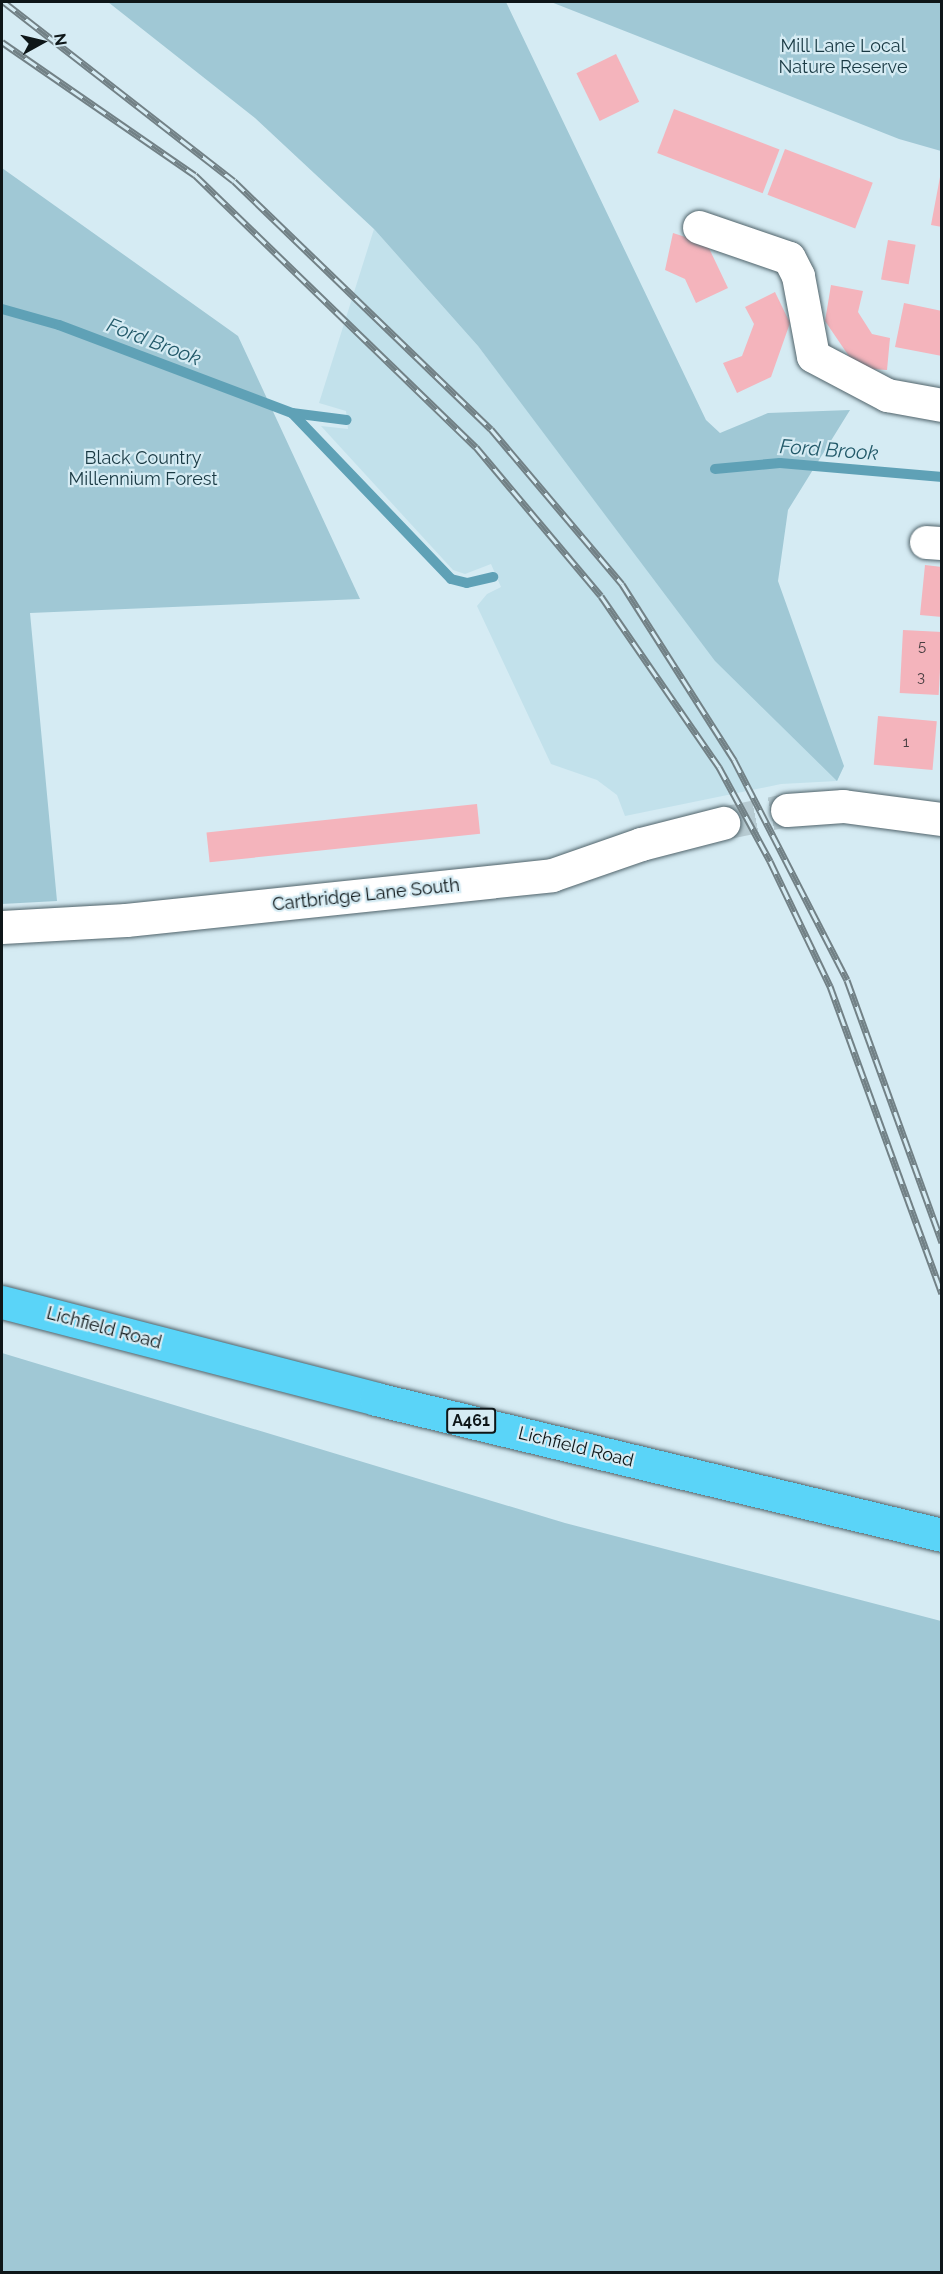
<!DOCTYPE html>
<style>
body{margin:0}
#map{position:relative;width:943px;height:2274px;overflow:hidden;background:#d5ebf3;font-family:Raleway,sans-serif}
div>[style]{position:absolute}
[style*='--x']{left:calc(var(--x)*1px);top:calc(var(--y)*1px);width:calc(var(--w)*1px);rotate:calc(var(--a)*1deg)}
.built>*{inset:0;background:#c2e1eb}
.green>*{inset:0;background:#a0c8d5}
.stream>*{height:10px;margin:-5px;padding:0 5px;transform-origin:5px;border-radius:5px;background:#5fa1b6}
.building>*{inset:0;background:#f4b4bc;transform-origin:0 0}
.street-tunnel>*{height:33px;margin-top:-16.5px;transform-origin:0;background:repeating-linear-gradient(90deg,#b7cbd2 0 33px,transparent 0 49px)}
.roads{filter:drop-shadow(0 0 2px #50636a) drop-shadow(0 0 2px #50636a)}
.street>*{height:33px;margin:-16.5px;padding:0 16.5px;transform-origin:16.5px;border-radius:16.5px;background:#fff}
.highway>*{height:33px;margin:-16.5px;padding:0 16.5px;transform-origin:16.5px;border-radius:16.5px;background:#5ad4f8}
.rail>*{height:7px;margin-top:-3.5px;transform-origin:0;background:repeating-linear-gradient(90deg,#d5ebf3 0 14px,#728186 0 28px);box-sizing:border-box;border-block:2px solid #728186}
span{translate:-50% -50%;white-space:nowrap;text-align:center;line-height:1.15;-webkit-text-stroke:4.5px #d5ebf3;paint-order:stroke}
.number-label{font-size:15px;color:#483e41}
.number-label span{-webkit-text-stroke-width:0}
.shield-label span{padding:2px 4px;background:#d5ebf3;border:2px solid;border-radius:4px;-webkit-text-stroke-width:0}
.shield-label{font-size:16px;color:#0e1618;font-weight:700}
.park-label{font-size:18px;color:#193943}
.street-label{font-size:18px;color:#0e1618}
.water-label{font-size:20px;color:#225969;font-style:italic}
.frame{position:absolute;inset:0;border:3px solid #0e1618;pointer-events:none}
.north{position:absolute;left:12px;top:12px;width:60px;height:60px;-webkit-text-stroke:4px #d5ebf3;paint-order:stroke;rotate:82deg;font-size:16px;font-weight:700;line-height:24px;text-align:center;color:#0e1618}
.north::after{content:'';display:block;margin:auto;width:21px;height:27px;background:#0e1618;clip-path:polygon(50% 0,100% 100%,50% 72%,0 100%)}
</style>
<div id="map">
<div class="built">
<div style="clip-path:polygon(374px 229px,478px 346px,571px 467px,844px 766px,837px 781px,781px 784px,625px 816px,617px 795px,597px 780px,551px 764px,477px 606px,487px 594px,501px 587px,491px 564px,465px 574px,453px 570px,321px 426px,348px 429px,346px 411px,319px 403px)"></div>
</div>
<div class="green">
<div style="clip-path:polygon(108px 2px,506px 2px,706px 420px,720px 433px,768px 413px,850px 410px,788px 510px,778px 581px,844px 766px,837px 781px,715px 661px,478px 346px,374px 229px,255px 118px)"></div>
<div style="clip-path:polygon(551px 2px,941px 2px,941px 151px,899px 139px)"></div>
<div style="clip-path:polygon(2px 168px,238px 336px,360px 599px,30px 613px,57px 901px,2px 904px)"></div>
<div style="clip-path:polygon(2px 1353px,565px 1523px,941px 1621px,941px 2272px,2px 2272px)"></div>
</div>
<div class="stream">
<div style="--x:2;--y:309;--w:59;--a:15.7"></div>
<div style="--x:59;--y:325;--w:249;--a:20.7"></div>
<div style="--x:292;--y:413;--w:55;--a:7.3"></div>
<div style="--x:292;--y:413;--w:230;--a:46.2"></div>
<div style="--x:451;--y:579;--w:16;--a:14"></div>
<div style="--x:467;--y:583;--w:27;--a:-13"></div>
<div style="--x:715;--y:469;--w:65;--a:-5.3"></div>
<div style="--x:780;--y:463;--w:163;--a:4.9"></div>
</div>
<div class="building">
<div style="left:616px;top:54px;width:53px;height:44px;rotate:64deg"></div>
<div style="left:674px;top:109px;width:113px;height:47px;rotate:21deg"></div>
<div style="left:785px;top:149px;width:94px;height:49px;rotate:21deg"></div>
<div style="clip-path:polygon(940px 177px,942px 177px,942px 227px,931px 225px)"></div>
<div style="clip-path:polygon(673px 233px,707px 244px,728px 288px,696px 303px,685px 279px,665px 270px)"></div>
<div style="left:888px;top:240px;width:28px;height:40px;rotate:10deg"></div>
<div style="clip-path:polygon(831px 285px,863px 291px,858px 312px,872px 334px,890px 338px,887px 370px,857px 368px,825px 321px)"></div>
<div style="clip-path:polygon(775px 292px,790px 323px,771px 377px,737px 393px,723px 363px,742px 356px,754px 324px,745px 307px)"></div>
<div style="clip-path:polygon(904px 303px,942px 311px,942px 356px,895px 347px)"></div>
<div style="clip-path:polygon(925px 565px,942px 567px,942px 617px,920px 615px)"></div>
<div style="left:903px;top:630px;width:39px;height:63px;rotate:3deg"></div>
<div style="left:878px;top:716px;width:59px;height:49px;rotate:5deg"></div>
<div style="left:477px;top:804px;width:30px;height:272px;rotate:84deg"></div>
</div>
<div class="street-tunnel">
<div style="--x:723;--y:823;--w:65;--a:-11.5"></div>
</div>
<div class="roads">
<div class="street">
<div style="--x:699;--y:227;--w:95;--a:19"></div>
<div style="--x:789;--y:258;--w:20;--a:63"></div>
<div style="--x:798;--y:276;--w:81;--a:79.4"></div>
<div style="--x:813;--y:356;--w:84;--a:27.8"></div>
<div style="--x:887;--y:395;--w:56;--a:10.3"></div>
<div style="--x:926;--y:542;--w:16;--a:4"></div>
<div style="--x:787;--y:810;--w:56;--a:-4.1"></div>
<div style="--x:843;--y:806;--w:100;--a:7.5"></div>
<div style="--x:2;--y:927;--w:124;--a:-3.2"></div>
<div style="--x:126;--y:920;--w:428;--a:-6"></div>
<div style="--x:552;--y:875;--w:94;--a:-19.2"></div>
<div style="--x:641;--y:844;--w:85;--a:-14.4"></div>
</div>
<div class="highway">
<div style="--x:2;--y:1302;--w:386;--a:14.5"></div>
<div style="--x:376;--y:1399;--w:582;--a:13.51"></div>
</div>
</div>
<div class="rail">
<div style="--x:4;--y:2;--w:291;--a:37.9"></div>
<div style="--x:234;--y:181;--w:357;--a:44"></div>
<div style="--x:491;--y:429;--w:203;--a:49.8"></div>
<div style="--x:622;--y:584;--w:209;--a:57.5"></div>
<div style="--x:734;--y:760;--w:247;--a:62.8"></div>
<div style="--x:847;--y:980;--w:279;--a:70.1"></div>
<div style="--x:2;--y:42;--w:234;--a:34.6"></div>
<div style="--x:195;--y:175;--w:391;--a:44.1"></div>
<div style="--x:476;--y:447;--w:194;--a:50"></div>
<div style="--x:601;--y:596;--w:208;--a:55.4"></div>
<div style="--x:719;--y:767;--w:107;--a:61.5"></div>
<div style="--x:770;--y:861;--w:139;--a:64.4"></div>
<div style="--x:830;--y:986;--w:327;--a:70"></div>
</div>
<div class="number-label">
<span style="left:922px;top:647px">5</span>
<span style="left:921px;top:678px">3</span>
<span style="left:906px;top:743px">1</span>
</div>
<div class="shield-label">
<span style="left:471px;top:1421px">A461</span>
</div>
<div class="park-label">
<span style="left:843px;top:57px">Mill Lane Local<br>Nature Reserve</span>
<span style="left:143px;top:469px">Black Country<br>Millennium Forest</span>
</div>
<div class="street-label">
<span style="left:366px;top:895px;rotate:-6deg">Cartbridge Lane South</span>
<span style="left:104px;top:1328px;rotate:15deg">Lichfield Road</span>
<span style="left:576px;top:1447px;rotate:14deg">Lichfield Road</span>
</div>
<div class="water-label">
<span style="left:154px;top:342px;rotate:21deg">Ford Brook</span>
<span style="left:829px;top:450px;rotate:4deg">Ford Brook</span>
</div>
<div class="frame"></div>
<div class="north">N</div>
</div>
